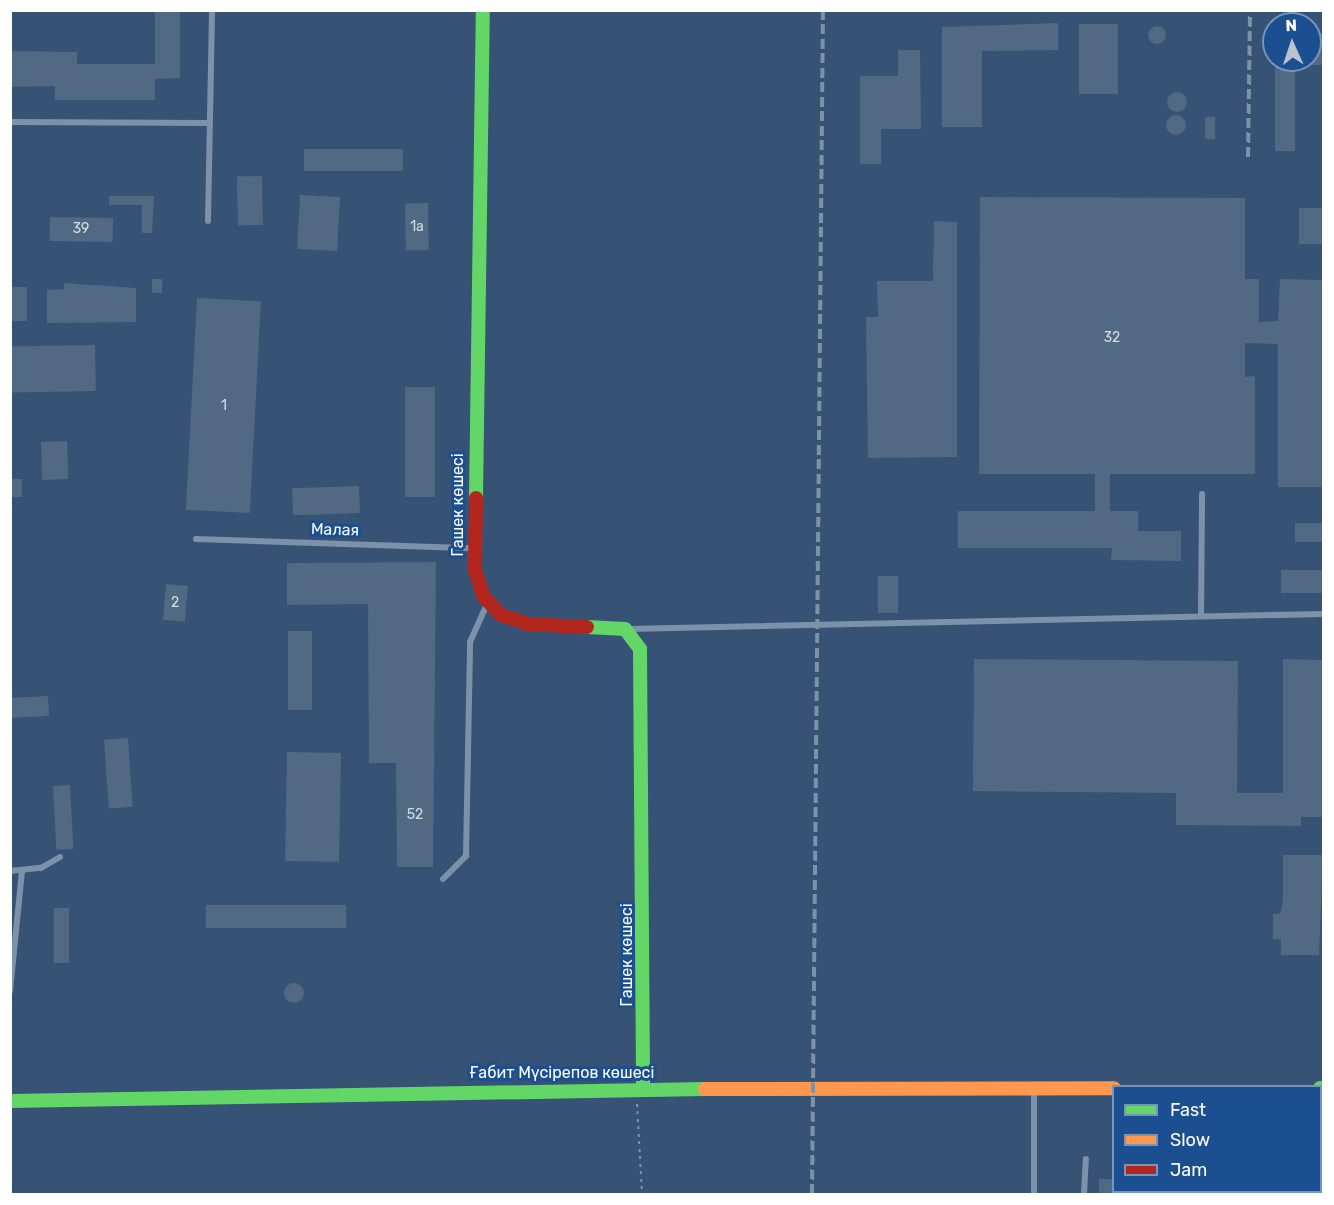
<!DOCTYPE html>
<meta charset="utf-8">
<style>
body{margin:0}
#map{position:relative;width:1334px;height:1205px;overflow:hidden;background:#365274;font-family:Rubik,sans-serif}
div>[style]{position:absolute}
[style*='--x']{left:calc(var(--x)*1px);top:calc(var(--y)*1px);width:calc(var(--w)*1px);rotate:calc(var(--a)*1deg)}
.building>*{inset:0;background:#526984;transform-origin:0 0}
.round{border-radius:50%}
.path>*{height:2px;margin-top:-1px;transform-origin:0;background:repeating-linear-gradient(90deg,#7d92a8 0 3px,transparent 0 7.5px)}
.lane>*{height:6px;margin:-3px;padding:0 3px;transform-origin:3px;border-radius:3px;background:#7d92a8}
.fast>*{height:14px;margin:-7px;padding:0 7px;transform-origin:7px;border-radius:7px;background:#63d668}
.slow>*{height:14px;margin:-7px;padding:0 7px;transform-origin:7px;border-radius:7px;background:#ff974d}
.jam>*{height:14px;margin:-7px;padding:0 7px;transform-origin:7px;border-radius:7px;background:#b3261e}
.rail>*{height:4px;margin-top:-2px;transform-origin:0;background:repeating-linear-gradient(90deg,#7e92a7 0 10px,transparent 0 14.5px)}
span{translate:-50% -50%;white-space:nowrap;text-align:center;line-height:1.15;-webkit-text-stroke:6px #1b4f8f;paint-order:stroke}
.number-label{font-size:14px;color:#d4dae0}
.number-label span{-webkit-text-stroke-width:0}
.street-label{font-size:16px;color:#fff}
.frame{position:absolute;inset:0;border:12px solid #fff;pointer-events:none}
.legend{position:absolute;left:1112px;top:1085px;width:210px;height:108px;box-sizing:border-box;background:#1b4f8f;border:2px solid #7695bc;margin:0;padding:8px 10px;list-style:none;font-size:18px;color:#fff}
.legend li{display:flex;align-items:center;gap:12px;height:30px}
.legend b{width:30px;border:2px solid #7695bc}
.north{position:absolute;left:1262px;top:12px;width:60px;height:60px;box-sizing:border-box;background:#1b4f8f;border:2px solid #7695bc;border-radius:50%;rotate:357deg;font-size:16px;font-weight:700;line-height:24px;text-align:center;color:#fff}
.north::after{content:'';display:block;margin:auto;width:21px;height:27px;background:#b9c2ce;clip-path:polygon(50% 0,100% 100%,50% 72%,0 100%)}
</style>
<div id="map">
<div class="building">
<div style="clip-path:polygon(155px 10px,180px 10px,180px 78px,155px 79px,155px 100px,55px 100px,55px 86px,10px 87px,10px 51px,77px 52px,77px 64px,155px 64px)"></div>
<div style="clip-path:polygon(1058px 23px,1058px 50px,982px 51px,982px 127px,942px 127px,942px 27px)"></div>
<div style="left:1079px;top:24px;width:39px;height:70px"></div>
<div class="round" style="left:1148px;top:26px;width:18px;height:18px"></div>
<div style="left:1310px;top:33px;width:12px;height:32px"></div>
<div style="clip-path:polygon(898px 50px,920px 50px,921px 129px,881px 129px,881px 164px,860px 164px,860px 76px,898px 76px)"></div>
<div style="left:1275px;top:60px;width:20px;height:91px"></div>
<div class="round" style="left:1167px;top:92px;width:20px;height:20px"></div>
<div class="round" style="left:1166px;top:115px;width:20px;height:20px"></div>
<div style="left:1205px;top:117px;width:10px;height:22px"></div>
<div style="left:304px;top:149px;width:99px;height:22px"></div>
<div style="left:262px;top:176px;width:49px;height:25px;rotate:89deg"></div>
<div style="left:300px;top:195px;width:40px;height:54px;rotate:3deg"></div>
<div style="clip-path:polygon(109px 196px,154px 196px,152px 233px,142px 233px,142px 205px,109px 205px)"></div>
<div style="clip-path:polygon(980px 197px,1245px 198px,1245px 279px,1259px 279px,1259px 322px,1278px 321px,1280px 279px,1323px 280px,1323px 487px,1278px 487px,1278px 344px,1245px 343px,1245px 377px,1255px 376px,1255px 474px,1110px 474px,1110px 511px,1138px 511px,1138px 531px,1181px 531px,1181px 561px,1111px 560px,1112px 548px,958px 548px,958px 511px,1095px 511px,1095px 474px,979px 474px)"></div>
<div style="left:428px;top:203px;width:47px;height:23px;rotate:89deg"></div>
<div style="left:1323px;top:208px;width:36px;height:24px;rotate:90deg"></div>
<div style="left:50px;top:217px;width:63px;height:24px;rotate:1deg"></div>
<div style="clip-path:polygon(934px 221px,957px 222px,957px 457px,868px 458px,866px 317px,878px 317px,877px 281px,933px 281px)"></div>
<div style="left:152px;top:279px;width:10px;height:14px"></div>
<div style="clip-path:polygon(64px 283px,136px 288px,136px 322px,47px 323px,47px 290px,64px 289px)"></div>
<div style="left:27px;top:287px;width:34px;height:17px;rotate:90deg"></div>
<div style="left:197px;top:298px;width:64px;height:212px;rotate:3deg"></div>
<div style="left:95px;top:345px;width:46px;height:85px;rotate:89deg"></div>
<div style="left:405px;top:387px;width:30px;height:110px"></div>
<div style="left:67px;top:441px;width:38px;height:26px;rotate:88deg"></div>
<div style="left:10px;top:479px;width:12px;height:18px"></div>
<div style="left:359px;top:486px;width:27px;height:67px;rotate:88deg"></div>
<div style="left:1295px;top:523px;width:28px;height:19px"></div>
<div style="clip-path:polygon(436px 562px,433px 867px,397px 867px,396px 763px,369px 763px,368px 604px,287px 605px,287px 563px)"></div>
<div style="left:1281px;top:570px;width:42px;height:23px"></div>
<div style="left:878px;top:576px;width:20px;height:37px"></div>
<div style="left:166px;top:584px;width:22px;height:36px;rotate:5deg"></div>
<div style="left:288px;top:631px;width:24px;height:79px"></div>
<div style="clip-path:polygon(974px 659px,1238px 661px,1237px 793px,1283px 793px,1283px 659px,1323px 660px,1323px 817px,1301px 817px,1301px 826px,1176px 825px,1176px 793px,973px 791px)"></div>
<div style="left:48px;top:696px;width:20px;height:38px;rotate:87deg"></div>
<div style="left:128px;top:738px;width:69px;height:24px;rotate:86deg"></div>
<div style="left:287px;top:752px;width:54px;height:109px;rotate:1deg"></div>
<div style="left:70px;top:785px;width:64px;height:17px;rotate:87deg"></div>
<div style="clip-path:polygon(1283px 855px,1323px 855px,1319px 955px,1281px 955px,1281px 939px,1273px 939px,1273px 914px,1280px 914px,1283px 901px)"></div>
<div style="left:346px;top:905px;width:23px;height:140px;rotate:90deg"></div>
<div style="left:54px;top:908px;width:15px;height:55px"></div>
<div class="round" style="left:284px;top:983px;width:20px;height:20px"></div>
<div style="left:1099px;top:1179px;width:14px;height:15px"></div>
</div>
<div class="path">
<div style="--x:637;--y:1104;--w:90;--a:86.8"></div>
</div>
<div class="lane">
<div style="--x:10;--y:122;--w:198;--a:0.3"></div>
<div style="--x:208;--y:221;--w:211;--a:-88.9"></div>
<div style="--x:196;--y:539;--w:276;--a:1.9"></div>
<div style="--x:1201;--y:616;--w:122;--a:-89.5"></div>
<div style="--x:629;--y:629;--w:695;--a:-1.24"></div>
<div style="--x:10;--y:871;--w:31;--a:-6"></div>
<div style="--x:41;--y:868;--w:22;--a:-30"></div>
<div style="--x:443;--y:879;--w:33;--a:-45"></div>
<div style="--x:466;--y:856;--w:214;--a:-88.9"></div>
<div style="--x:470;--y:642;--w:42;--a:-65.9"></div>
<div style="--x:10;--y:991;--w:121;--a:-84.3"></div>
<div style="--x:1034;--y:1194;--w:105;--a:-90"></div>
<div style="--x:1084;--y:1194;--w:35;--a:-87"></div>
</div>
<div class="fast">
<div style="--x:476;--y:498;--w:488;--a:-89.2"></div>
<div style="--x:587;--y:627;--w:38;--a:3"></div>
<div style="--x:625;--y:629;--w:25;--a:53"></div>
<div style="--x:640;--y:649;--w:440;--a:89.6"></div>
<div style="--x:1320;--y:1088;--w:4;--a:0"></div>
<div style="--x:10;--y:1101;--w:695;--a:-0.99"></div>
</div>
<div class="slow">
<div style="--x:705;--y:1089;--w:409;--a:-0.1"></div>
</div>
<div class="jam">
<div style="--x:476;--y:498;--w:72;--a:90.8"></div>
<div style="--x:475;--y:570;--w:28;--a:72"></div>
<div style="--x:484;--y:597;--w:25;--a:47"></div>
<div style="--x:501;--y:615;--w:28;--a:18"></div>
<div style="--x:528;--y:624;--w:59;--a:2.9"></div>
</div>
<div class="rail">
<div style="--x:1248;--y:157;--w:147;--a:-89.2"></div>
<div style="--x:812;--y:1194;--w:1184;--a:-89.47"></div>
</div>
<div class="number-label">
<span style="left:417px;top:227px">1а</span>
<span style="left:81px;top:229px">39</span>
<span style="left:1112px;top:338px">32</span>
<span style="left:224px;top:406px">1</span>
<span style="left:175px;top:603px">2</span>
<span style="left:415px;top:815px">52</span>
</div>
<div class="street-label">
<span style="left:458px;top:505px;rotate:-90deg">Гашек көшесі</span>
<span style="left:335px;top:530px;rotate:2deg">Малая</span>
<span style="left:627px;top:955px;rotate:-90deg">Гашек көшесі</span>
<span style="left:562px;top:1073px">Ғабит Мүсірепов көшесі</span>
</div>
<div class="frame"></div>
<ul class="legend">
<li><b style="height:8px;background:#63d668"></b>Fast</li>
<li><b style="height:8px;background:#ff974d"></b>Slow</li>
<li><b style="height:8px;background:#b3261e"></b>Jam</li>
</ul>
<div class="north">N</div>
</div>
